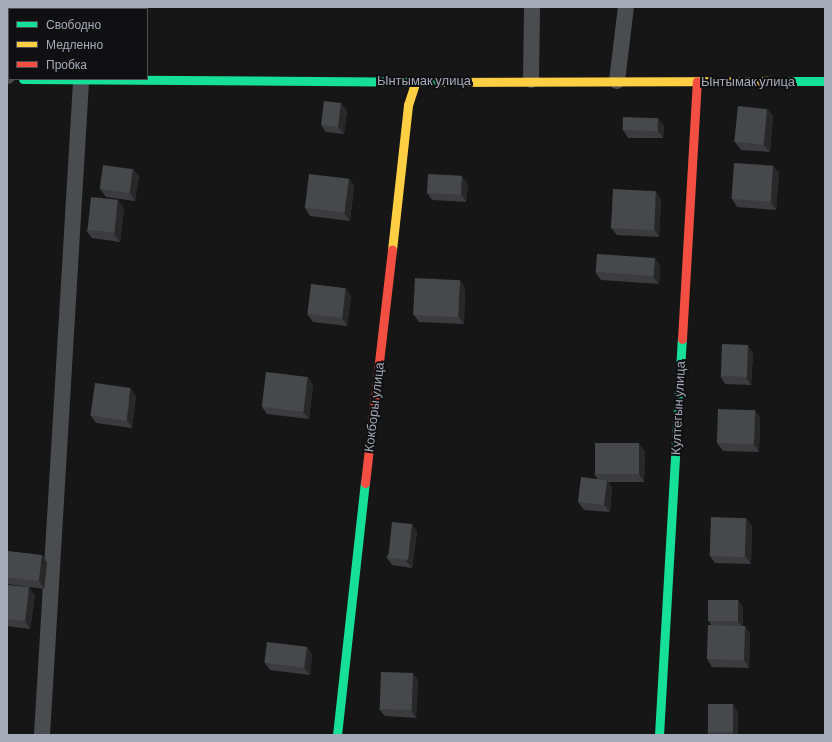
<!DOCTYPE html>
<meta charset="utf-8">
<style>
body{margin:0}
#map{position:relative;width:832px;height:742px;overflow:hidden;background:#161616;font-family:Barlow,sans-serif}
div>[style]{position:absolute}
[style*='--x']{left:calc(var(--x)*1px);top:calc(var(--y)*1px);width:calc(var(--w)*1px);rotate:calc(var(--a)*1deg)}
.street>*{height:16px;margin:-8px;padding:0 8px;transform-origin:8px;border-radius:8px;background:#4a4c4f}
.fast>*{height:9px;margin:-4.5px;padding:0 4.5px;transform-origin:4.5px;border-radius:4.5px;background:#16e098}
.slow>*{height:9px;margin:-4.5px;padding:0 4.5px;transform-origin:4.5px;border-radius:4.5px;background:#ffcf43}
.jam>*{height:9px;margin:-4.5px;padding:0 4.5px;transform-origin:4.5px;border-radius:4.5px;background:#f24e42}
.wall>*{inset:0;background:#3c3c3e}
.shaded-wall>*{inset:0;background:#282829}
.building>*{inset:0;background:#47484b;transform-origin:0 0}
span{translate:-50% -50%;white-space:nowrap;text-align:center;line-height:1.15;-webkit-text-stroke:4px #101012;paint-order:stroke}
.street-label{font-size:13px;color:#a6abb8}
.frame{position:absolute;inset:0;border:8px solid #a6abb8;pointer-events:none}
.legend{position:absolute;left:8px;top:8px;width:140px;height:72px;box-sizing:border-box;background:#101012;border:1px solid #4c4e54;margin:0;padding:5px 7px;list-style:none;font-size:12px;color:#a6abb8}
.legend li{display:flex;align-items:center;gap:8px;height:20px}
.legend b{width:20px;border:1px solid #4c4e54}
</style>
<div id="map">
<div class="street">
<div style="--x:95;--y:9;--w:4;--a:-34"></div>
<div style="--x:7;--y:76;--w:2;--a:-27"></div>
<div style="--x:531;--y:80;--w:73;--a:-89.2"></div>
<div style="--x:617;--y:81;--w:75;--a:-83.1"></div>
<div style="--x:42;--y:735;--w:654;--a:-86.58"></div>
</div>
<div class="fast">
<div style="--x:23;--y:79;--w:419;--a:0.4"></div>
<div style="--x:767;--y:81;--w:58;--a:0"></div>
<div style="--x:337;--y:735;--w:254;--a:-83.7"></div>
<div style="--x:659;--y:735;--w:397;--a:-86.7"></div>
</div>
<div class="slow">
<div style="--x:442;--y:82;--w:325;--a:-0.2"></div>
<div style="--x:392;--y:250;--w:146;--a:-83.7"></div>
<div style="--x:408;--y:105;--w:26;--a:-72"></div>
</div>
<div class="jam">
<div style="--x:682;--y:339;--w:258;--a:-86.7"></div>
<div style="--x:365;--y:483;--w:235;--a:-83.4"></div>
</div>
<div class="wall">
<div style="clip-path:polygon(341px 103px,347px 111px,344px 134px,326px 132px,321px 125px)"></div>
<div style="clip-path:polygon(767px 109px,773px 116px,770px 152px,741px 150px,735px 142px)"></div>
<div style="clip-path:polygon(664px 126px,663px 138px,628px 138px,623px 130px)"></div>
<div style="clip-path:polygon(773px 166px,779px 173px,776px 210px,737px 207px,732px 199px)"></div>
<div style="clip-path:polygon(133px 169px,139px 176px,135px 201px,106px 197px,100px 189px)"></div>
<div style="clip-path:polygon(349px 179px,354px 186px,350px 221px,310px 216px,305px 208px)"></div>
<div style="clip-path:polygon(468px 184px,466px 202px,432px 200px,427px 193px)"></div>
<div style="clip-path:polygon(661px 199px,659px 237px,617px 235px,611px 228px)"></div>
<div style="clip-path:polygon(124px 208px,120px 242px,92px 238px,86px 230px)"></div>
<div style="clip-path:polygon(655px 258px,660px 266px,659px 284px,601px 280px,595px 272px)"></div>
<div style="clip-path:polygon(460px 280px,465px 288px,464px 324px,419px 322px,414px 315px)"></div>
<div style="clip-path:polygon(351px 296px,347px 326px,313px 322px,307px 314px)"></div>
<div style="clip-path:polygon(753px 353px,751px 385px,725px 384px,720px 376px)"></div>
<div style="clip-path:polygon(313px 385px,309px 419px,267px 414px,262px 407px)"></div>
<div style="clip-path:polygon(136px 396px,132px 428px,96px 423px,91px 416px)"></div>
<div style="clip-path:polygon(755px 410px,760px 418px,759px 452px,723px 451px,717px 443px)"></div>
<div style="clip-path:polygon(645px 451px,644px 482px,608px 482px,612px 488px,610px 512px,584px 510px,578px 502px,598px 479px,594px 474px)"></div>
<div style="clip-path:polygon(746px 518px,752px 526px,751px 564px,715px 563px,710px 556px)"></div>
<div style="clip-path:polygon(412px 524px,417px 532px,412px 568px,392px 565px,386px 557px)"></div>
<div style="clip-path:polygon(7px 551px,42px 555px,47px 563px,44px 589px,7px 584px)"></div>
<div style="clip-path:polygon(7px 585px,35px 595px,30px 629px,7px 626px)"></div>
<div style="clip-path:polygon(738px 600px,743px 608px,743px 626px,745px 626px,750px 634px,749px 668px,712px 667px,707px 659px,711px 625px,709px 621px)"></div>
<div style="clip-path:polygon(307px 647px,312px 655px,310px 675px,270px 670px,265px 663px)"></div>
<div style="clip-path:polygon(413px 673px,418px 681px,416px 718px,385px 716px,379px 709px)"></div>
<div style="clip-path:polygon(738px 712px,738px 735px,709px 735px,707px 732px)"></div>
</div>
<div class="shaded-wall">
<div style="clip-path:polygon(341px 103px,347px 111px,344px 134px,338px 127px)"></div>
<div style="clip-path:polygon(767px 109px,773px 116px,770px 152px,764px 145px)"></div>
<div style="clip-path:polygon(658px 118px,664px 126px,663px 138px,658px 131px)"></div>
<div style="clip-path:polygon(773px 166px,779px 173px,776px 210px,771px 202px)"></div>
<div style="clip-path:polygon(133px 169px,139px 176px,135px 201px,130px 193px)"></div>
<div style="clip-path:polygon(462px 176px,468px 184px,466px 202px,461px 194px)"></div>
<div style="clip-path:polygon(349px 179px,354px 186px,350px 221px,344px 213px)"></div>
<div style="clip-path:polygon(656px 191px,661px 199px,659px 237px,654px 229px)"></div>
<div style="clip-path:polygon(118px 200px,124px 208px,120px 242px,114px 234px)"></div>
<div style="clip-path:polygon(655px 258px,660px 266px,659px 284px,653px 277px)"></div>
<div style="clip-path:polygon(460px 280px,465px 288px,464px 324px,458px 316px)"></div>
<div style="clip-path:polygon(346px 288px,351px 296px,347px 326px,342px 318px)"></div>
<div style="clip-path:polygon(748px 345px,753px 353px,751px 385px,746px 378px)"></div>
<div style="clip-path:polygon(308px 377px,313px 385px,309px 419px,303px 412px)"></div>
<div style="clip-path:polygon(131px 388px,136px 396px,132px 428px,127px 420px)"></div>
<div style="clip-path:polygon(755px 410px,760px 418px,759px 452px,754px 445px)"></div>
<div style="clip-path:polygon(639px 443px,645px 451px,644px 482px,639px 474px)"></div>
<div style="clip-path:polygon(607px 480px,612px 488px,610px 512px,604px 505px)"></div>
<div style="clip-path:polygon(746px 518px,752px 526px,751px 564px,745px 556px)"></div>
<div style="clip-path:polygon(412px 524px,417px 532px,412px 568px,406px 560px)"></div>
<div style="clip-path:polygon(42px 555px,47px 563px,44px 589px,39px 581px)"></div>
<div style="clip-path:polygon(29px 587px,35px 595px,30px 629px,25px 621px)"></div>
<div style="clip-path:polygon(738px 600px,743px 608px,743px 629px,738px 621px)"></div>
<div style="clip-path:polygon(745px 626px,750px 634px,749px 668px,744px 660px)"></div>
<div style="clip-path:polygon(307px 647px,312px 655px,310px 675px,304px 668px)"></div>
<div style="clip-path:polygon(413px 673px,418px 681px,416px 718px,411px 710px)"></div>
<div style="clip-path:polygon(733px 704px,738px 712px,738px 735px,734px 735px,732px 732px)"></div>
</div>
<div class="building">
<div style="left:324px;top:101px;width:17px;height:24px;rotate:7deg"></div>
<div style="left:738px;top:106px;width:29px;height:36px;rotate:6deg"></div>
<div style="left:623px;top:117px;width:35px;height:13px;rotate:2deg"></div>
<div style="left:734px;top:163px;width:39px;height:36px;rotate:4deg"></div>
<div style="left:103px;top:165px;width:30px;height:24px;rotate:8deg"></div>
<div style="left:309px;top:174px;width:40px;height:34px;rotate:7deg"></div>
<div style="left:428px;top:174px;width:34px;height:19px;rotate:3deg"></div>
<div style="left:613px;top:189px;width:43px;height:39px;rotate:3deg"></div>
<div style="left:91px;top:197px;width:27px;height:33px;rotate:6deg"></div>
<div style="left:597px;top:254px;width:58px;height:18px;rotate:4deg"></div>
<div style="left:415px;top:278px;width:45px;height:37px;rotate:3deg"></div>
<div style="left:311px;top:284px;width:35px;height:30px;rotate:7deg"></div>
<div style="left:722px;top:344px;width:26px;height:32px;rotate:2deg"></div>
<div style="left:266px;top:372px;width:42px;height:35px;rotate:7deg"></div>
<div style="left:95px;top:383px;width:36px;height:33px;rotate:8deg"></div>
<div style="left:718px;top:409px;width:37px;height:34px;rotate:2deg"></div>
<div style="left:595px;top:443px;width:44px;height:31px"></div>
<div style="left:581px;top:477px;width:26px;height:25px;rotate:7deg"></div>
<div style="left:711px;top:517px;width:35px;height:39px;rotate:2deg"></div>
<div style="left:392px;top:522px;width:20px;height:36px;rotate:6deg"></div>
<div style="left:7px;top:551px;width:35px;height:26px;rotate:7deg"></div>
<div style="clip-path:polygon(7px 585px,29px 587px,25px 621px,7px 619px)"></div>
<div style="left:708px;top:600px;width:30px;height:21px"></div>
<div style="left:708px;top:625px;width:37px;height:34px;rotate:2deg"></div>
<div style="left:267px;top:642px;width:40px;height:21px;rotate:7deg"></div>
<div style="left:381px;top:672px;width:32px;height:37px;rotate:2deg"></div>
<div style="left:708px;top:704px;width:25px;height:28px"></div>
</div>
<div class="street-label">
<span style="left:424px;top:80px">Ынтымак улица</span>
<span style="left:748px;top:81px">Ынтымак улица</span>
<span style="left:374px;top:407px;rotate:-83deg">Кокборы улица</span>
<span style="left:678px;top:408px;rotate:-87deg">Култегын улица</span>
</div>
<div class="frame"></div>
<ul class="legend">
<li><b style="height:5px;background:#16e098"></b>Свободно</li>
<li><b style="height:5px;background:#ffcf43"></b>Медленно</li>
<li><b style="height:5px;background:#f24e42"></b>Пробка</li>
</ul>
</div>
